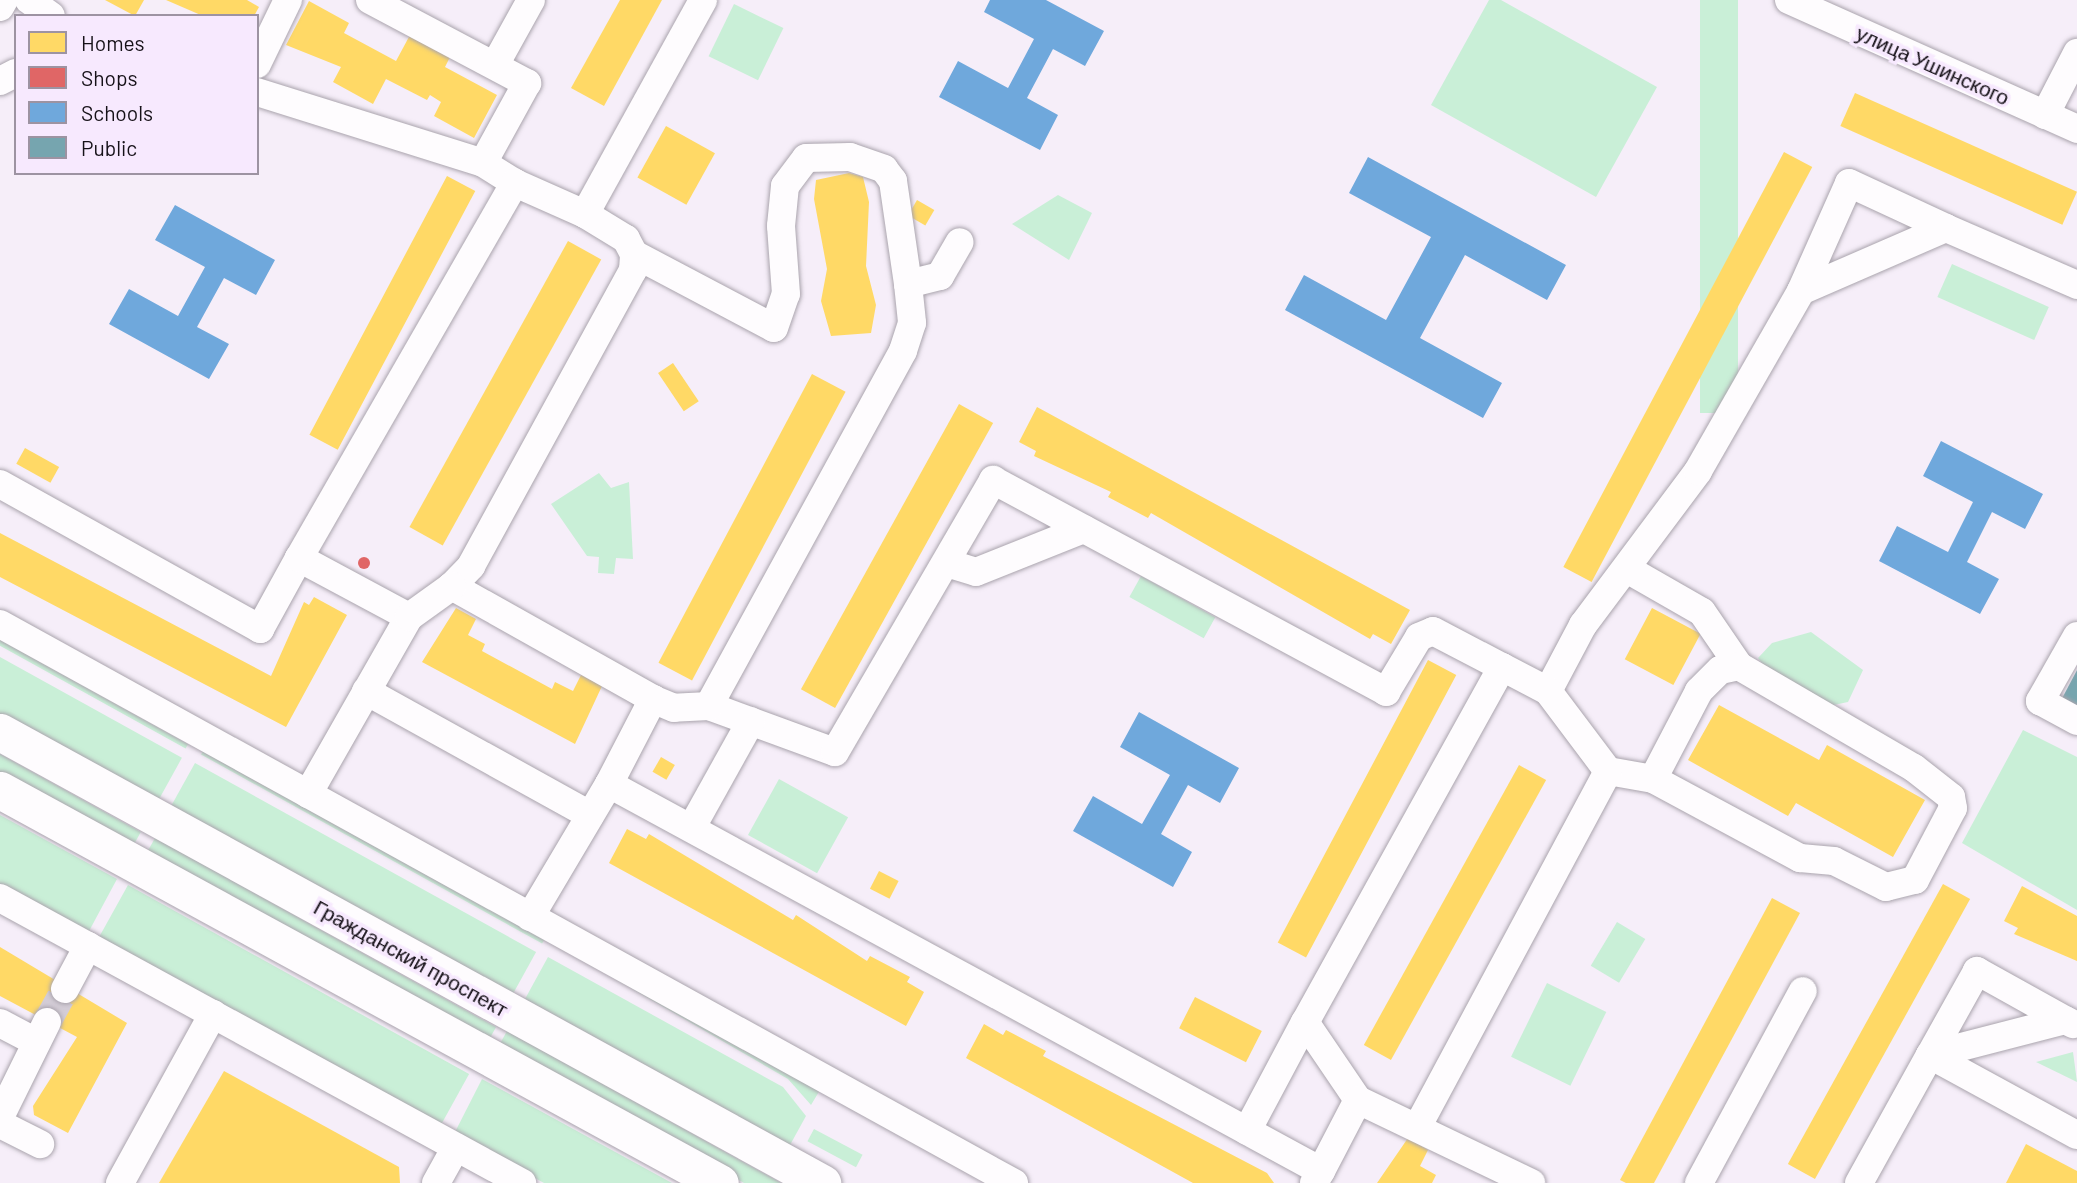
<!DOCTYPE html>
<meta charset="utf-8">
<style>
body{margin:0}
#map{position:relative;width:2077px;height:1183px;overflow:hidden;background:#f6eef9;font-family:Barlow,sans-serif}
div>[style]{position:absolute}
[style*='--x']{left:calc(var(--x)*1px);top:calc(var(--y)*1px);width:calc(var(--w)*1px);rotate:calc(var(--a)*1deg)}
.green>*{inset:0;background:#c9efd7;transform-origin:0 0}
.homes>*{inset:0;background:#ffd966;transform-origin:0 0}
.shops>*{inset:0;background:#e06666}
.round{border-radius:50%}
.schools>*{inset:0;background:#6fa8dc}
.public>*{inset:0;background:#76a5af}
.minor-tunnel>*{height:28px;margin-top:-14px;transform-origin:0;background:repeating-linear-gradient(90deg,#d4cdd7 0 28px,transparent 0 42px)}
.roads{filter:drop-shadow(0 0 2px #aaa4ad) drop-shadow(0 0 2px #aaa4ad)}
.minor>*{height:28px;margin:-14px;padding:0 14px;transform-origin:14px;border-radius:14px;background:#fefcfe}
.major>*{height:37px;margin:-18.5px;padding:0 18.5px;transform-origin:18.5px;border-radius:18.5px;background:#fefcfe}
span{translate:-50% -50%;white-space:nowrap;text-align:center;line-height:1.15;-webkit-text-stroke:7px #f7e9fe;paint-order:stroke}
.street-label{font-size:21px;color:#161118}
.legend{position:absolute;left:14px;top:14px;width:245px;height:161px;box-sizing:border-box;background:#f7e9fe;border:2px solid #9d93a2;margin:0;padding:9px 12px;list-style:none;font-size:21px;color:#161118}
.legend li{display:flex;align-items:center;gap:14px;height:35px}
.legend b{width:35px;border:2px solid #9d93a2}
</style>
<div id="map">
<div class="green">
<div style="clip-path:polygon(1489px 0,1501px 0,1657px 87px,1596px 197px,1431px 105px)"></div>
<div style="left:1700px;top:0;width:38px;height:413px"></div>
<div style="left:734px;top:4px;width:55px;height:58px;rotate:26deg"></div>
<div style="clip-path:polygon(1058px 195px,1092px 213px,1069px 260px,1012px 224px)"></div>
<div style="left:1952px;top:264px;width:106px;height:36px;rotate:24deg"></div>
<div style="clip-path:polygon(599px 473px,611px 488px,629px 482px,633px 559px,616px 558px,614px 574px,598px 573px,599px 557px,587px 556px,551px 504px)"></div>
<div style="left:1141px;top:576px;width:85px;height:24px;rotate:29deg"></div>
<div style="clip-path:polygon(1811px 632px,1863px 670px,1848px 702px,1829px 706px,1769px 673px,1758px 658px,1772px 643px)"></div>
<div style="left:0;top:640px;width:215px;height:5px;rotate:29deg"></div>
<div style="left:0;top:657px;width:208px;height:55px;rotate:29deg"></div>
<div style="clip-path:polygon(2023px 730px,2077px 757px,2077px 910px,1962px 843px)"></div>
<div style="left:203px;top:751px;width:390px;height:4px;rotate:29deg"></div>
<div style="left:0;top:754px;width:161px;height:20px;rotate:29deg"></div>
<div style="left:195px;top:763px;width:390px;height:49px;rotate:29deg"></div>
<div style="left:779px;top:779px;width:79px;height:64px;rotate:29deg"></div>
<div style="clip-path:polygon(0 815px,117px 879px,88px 933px,0 885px)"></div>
<div style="left:155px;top:838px;width:390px;height:18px;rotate:29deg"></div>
<div style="left:128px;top:885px;width:390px;height:63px;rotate:29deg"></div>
<div style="left:1617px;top:922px;width:33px;height:51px;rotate:31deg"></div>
<div style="clip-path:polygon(553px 943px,820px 1090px,811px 1105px,788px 1079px)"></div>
<div style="clip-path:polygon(548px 957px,783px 1087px,806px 1116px,790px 1145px,525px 999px)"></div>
<div style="left:1547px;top:983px;width:66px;height:82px;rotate:26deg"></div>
<div style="left:507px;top:1031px;width:316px;height:18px;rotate:29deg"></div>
<div style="clip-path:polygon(2073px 1052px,2077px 1082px,2036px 1062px)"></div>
<div style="clip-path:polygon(482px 1079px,672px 1183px,544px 1183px,454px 1134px)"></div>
<div style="left:814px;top:1129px;width:55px;height:14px;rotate:28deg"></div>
</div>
<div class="homes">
<div style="clip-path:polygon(105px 0,144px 0,135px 16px)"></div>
<div style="clip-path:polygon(166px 0,247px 0,259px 7px,254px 16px,203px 16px)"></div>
<div style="clip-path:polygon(620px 0,662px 0,604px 106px,571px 88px)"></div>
<div style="clip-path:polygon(309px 1px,349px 23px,344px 33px,396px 61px,410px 35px,450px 57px,445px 67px,497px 95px,474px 138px,434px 116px,441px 102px,430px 95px,427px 100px,386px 79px,373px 104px,333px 82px,341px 67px,286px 45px)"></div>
<div style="left:1855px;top:93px;width:243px;height:36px;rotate:24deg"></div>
<div style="left:666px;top:126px;width:56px;height:59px;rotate:29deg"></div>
<div style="left:1784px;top:152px;width:32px;height:470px;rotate:28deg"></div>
<div style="clip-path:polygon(849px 173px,863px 177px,869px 202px,866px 266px,876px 305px,871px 333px,831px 336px,821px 301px,827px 269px,814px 199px,816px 180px)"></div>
<div style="left:447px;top:176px;width:32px;height:293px;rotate:28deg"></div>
<div style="left:917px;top:200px;width:20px;height:18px;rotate:30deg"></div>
<div style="left:568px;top:241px;width:38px;height:327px;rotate:29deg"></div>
<div style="left:673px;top:363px;width:46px;height:18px;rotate:56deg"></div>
<div style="left:812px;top:374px;width:38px;height:327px;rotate:28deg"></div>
<div style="left:959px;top:404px;width:39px;height:326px;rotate:29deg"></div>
<div style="clip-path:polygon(1037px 407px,1410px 610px,1391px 644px,1373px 634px,1370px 639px,1151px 513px,1148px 518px,1108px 497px,1111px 492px,1034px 456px,1036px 451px,1019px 442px)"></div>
<div style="left:25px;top:448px;width:39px;height:18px;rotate:29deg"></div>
<div style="clip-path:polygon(0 533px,271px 676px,304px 602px,309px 605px,314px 597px,347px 615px,286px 727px,0 577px)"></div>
<div style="clip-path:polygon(456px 608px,476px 619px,468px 635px,485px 644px,482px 651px,552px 689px,555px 682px,573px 691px,581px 675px,602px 686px,575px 744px,422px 662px)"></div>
<div style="left:1652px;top:608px;width:55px;height:58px;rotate:28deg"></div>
<div style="left:1428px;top:660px;width:32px;height:320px;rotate:28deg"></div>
<div style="clip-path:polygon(1719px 705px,1819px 760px,1827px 745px,1925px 800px,1893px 857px,1796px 803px,1788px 816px,1688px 760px)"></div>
<div style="left:661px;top:757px;width:16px;height:17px;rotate:30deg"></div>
<div style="left:1519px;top:765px;width:31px;height:320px;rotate:29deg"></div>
<div style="clip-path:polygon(627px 829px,646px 839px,649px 834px,793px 920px,796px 915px,867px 961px,870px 956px,910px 977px,907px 982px,924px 992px,906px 1026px,609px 863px)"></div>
<div style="left:879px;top:871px;width:22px;height:20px;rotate:27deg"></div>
<div style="left:1943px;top:884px;width:31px;height:320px;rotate:29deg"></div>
<div style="clip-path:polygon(2022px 886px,2077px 916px,2077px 961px,2014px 934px,2018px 928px,2004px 921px)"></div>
<div style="clip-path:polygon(1772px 898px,1800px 913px,1654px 1183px,1626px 1183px,1620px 1180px)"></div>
<div style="clip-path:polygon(0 947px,127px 1023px,68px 1133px,34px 1115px,33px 1106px,77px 1037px,0 996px)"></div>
<div style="left:1195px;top:997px;width:75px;height:35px;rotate:27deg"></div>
<div style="clip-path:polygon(984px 1024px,1003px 1035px,1006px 1030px,1046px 1051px,1043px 1056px,1267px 1173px,1274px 1183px,1193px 1183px,966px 1058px)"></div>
<div style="clip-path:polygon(224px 1071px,399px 1167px,400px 1183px,159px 1183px)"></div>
<div style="clip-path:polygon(1408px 1138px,1428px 1150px,1420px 1166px,1436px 1175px,1432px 1183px,1377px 1183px)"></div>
<div style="clip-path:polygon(2026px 1144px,2077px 1171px,2077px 1183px,2006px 1183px)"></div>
</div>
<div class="shops">
<div class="round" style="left:358px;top:557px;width:12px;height:12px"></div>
</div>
<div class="schools">
<div style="clip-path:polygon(990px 0,1046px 0,1104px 31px,1085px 66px,1053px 49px,1027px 98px,1058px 115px,1040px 150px,939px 97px,958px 61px,1008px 88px,1034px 39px,984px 12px)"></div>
<div style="clip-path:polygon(1368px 157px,1566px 265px,1547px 300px,1465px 255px,1420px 338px,1502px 383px,1483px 418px,1285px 310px,1304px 275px,1386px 320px,1431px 237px,1349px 193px)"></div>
<div style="clip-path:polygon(175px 205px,275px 260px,256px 295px,224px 278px,197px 327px,229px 344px,209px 379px,109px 324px,129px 289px,178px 316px,205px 267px,155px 240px)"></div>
<div style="clip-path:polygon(1941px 441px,2043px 494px,2025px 529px,1992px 512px,1967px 562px,1999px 579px,1980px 614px,1879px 561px,1897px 526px,1948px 552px,1973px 502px,1923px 476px)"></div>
<div style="clip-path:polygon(1139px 712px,1239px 768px,1220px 803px,1188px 785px,1161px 834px,1192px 852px,1173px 887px,1073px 831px,1093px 796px,1142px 824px,1170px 775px,1120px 747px)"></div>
</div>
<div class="public">
<div style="clip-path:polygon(2077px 670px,2077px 713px,2059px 704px)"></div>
</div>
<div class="minor-tunnel">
<div style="--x:47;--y:1022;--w:38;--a:-61"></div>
</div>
<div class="roads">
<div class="minor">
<div style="--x:29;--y:0;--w:27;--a:36"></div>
<div style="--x:370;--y:0;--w:178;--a:27.9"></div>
<div style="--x:527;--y:83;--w:91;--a:118.8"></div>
<div style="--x:1789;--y:0;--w:316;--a:24.1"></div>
<div style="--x:0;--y:7;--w:8;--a:-60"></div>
<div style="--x:257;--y:64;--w:71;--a:-64.2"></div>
<div style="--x:495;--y:65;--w:74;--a:-61"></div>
<div style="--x:0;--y:81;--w:18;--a:-27"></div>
<div style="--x:257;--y:92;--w:237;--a:17.4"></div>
<div style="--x:483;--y:163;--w:38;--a:32"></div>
<div style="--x:2045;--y:115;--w:70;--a:-62.7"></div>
<div style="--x:585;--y:214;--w:244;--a:-61.1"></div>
<div style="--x:908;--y:284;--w:33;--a:-14"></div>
<div style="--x:940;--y:276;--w:39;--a:-60"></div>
<div style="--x:1801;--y:291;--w:118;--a:-66"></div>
<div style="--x:1849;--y:183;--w:107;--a:24.9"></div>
<div style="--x:0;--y:484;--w:298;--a:29.1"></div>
<div style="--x:260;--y:629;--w:81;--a:-61.2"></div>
<div style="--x:947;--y:563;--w:30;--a:17"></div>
<div style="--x:976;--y:572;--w:116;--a:-21.7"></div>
<div style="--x:1627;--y:569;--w:86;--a:29.8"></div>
<div style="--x:1702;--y:612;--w:65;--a:55.6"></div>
<div style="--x:409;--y:617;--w:125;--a:-151.8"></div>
<div style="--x:299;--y:558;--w:433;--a:-60.1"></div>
<div style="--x:515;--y:183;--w:77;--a:23.9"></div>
<div style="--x:585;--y:214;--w:48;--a:31.4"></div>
<div style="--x:626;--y:239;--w:17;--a:62"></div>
<div style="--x:0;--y:624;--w:1158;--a:28.87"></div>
<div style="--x:2077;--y:636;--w:75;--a:119.6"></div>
<div style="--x:2040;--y:701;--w:42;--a:28.4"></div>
<div style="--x:366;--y:691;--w:256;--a:29"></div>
<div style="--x:1548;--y:691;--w:75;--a:-62.1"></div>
<div style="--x:1583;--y:625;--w:192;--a:-53.2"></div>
<div style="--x:1698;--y:471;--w:207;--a:-60.2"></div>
<div style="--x:1801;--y:291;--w:158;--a:-23.5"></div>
<div style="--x:1946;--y:228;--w:143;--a:23.5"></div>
<div style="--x:709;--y:706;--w:134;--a:20.1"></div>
<div style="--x:835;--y:752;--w:315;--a:-59.8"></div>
<div style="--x:993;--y:480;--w:447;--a:28.3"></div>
<div style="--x:1386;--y:692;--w:64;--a:-59"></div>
<div style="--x:1419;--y:637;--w:15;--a:-23"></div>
<div style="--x:1433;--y:631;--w:78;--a:27.6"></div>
<div style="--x:1502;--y:667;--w:406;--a:119"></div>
<div style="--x:1305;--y:1022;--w:94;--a:55.8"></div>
<div style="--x:1608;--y:771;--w:46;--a:10.1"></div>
<div style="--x:1653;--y:779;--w:167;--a:28.3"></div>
<div style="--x:1800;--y:858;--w:34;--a:5"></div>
<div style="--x:1834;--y:861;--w:58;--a:26.6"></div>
<div style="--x:1886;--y:887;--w:30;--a:-14"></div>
<div style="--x:1915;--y:880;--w:81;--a:-62.2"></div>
<div style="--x:1953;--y:808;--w:11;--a:-100"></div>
<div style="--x:1951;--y:797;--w:47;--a:-141.9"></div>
<div style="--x:1914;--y:768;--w:203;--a:-149.8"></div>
<div style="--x:1739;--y:666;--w:19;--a:168"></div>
<div style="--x:1720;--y:670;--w:30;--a:135"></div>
<div style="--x:1699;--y:691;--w:99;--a:117.6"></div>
<div style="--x:609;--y:784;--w:96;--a:-62.6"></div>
<div style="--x:653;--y:699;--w:231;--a:-150.7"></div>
<div style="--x:452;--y:586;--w:28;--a:-46"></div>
<div style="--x:471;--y:566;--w:337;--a:-61.3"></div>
<div style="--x:633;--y:270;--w:16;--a:-86"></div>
<div style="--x:634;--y:254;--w:158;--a:27.9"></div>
<div style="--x:774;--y:328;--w:36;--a:-71"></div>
<div style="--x:786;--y:294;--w:68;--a:-94.2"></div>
<div style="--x:781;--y:226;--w:40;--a:-84.3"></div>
<div style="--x:785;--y:186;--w:35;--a:-53"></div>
<div style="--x:806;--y:158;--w:44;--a:-1.3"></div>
<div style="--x:850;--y:157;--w:36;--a:19"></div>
<div style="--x:884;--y:169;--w:15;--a:53"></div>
<div style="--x:893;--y:181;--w:104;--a:81.7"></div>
<div style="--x:908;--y:284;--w:39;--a:84"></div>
<div style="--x:912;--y:323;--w:29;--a:108"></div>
<div style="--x:903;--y:351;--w:405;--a:118.7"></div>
<div style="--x:709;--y:706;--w:35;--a:177"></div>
<div style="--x:674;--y:708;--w:23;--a:-157"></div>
<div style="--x:308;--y:794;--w:204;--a:-60.3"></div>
<div style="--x:409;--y:617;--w:53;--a:-35.8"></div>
<div style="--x:692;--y:827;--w:121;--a:-60.9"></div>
<div style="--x:0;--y:898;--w:595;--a:28.63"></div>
<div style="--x:530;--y:917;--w:155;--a:-59.3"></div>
<div style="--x:609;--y:784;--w:810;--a:28.53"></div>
<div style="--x:1321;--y:1171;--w:14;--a:120"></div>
<div style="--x:65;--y:989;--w:49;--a:-61.9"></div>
<div style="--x:2065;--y:1020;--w:101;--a:-150.9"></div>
<div style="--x:1977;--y:971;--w:96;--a:119.2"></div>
<div style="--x:1930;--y:1055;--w:167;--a:28.6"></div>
<div style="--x:0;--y:1023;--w:41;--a:27.8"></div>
<div style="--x:0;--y:1117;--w:106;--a:-63.7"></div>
<div style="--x:0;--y:1124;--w:45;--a:26.6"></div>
<div style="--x:1419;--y:1124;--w:400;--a:-61.8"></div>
<div style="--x:1608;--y:771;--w:100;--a:-126.9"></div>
<div style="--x:1548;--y:691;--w:52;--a:-152.4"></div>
<div style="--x:1247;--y:1131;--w:123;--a:-62"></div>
<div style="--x:1321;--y:1171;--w:80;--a:-62.5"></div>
<div style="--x:1358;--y:1100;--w:192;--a:25.6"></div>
<div style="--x:120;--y:1183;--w:193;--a:-61.2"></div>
<div style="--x:436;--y:1183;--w:41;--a:-60.9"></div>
<div style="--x:1699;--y:1183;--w:218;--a:-61.6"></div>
<div style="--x:1859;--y:1183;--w:146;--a:-61"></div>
<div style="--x:1930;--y:1055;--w:139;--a:-14.5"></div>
<div style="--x:2065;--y:1020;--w:9;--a:27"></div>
</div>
<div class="major">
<div style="--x:0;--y:732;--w:938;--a:28.75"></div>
<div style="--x:0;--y:790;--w:820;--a:28.63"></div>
</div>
</div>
<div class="street-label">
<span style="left:1933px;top:65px;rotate:24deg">улица Ушинского</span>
<span style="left:411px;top:958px;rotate:29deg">Гражданский проспект</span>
</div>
<ul class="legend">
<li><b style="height:19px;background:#ffd966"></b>Homes</li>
<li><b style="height:19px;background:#e06666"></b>Shops</li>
<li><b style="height:19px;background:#6fa8dc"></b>Schools</li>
<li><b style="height:19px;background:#76a5af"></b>Public</li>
</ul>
</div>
